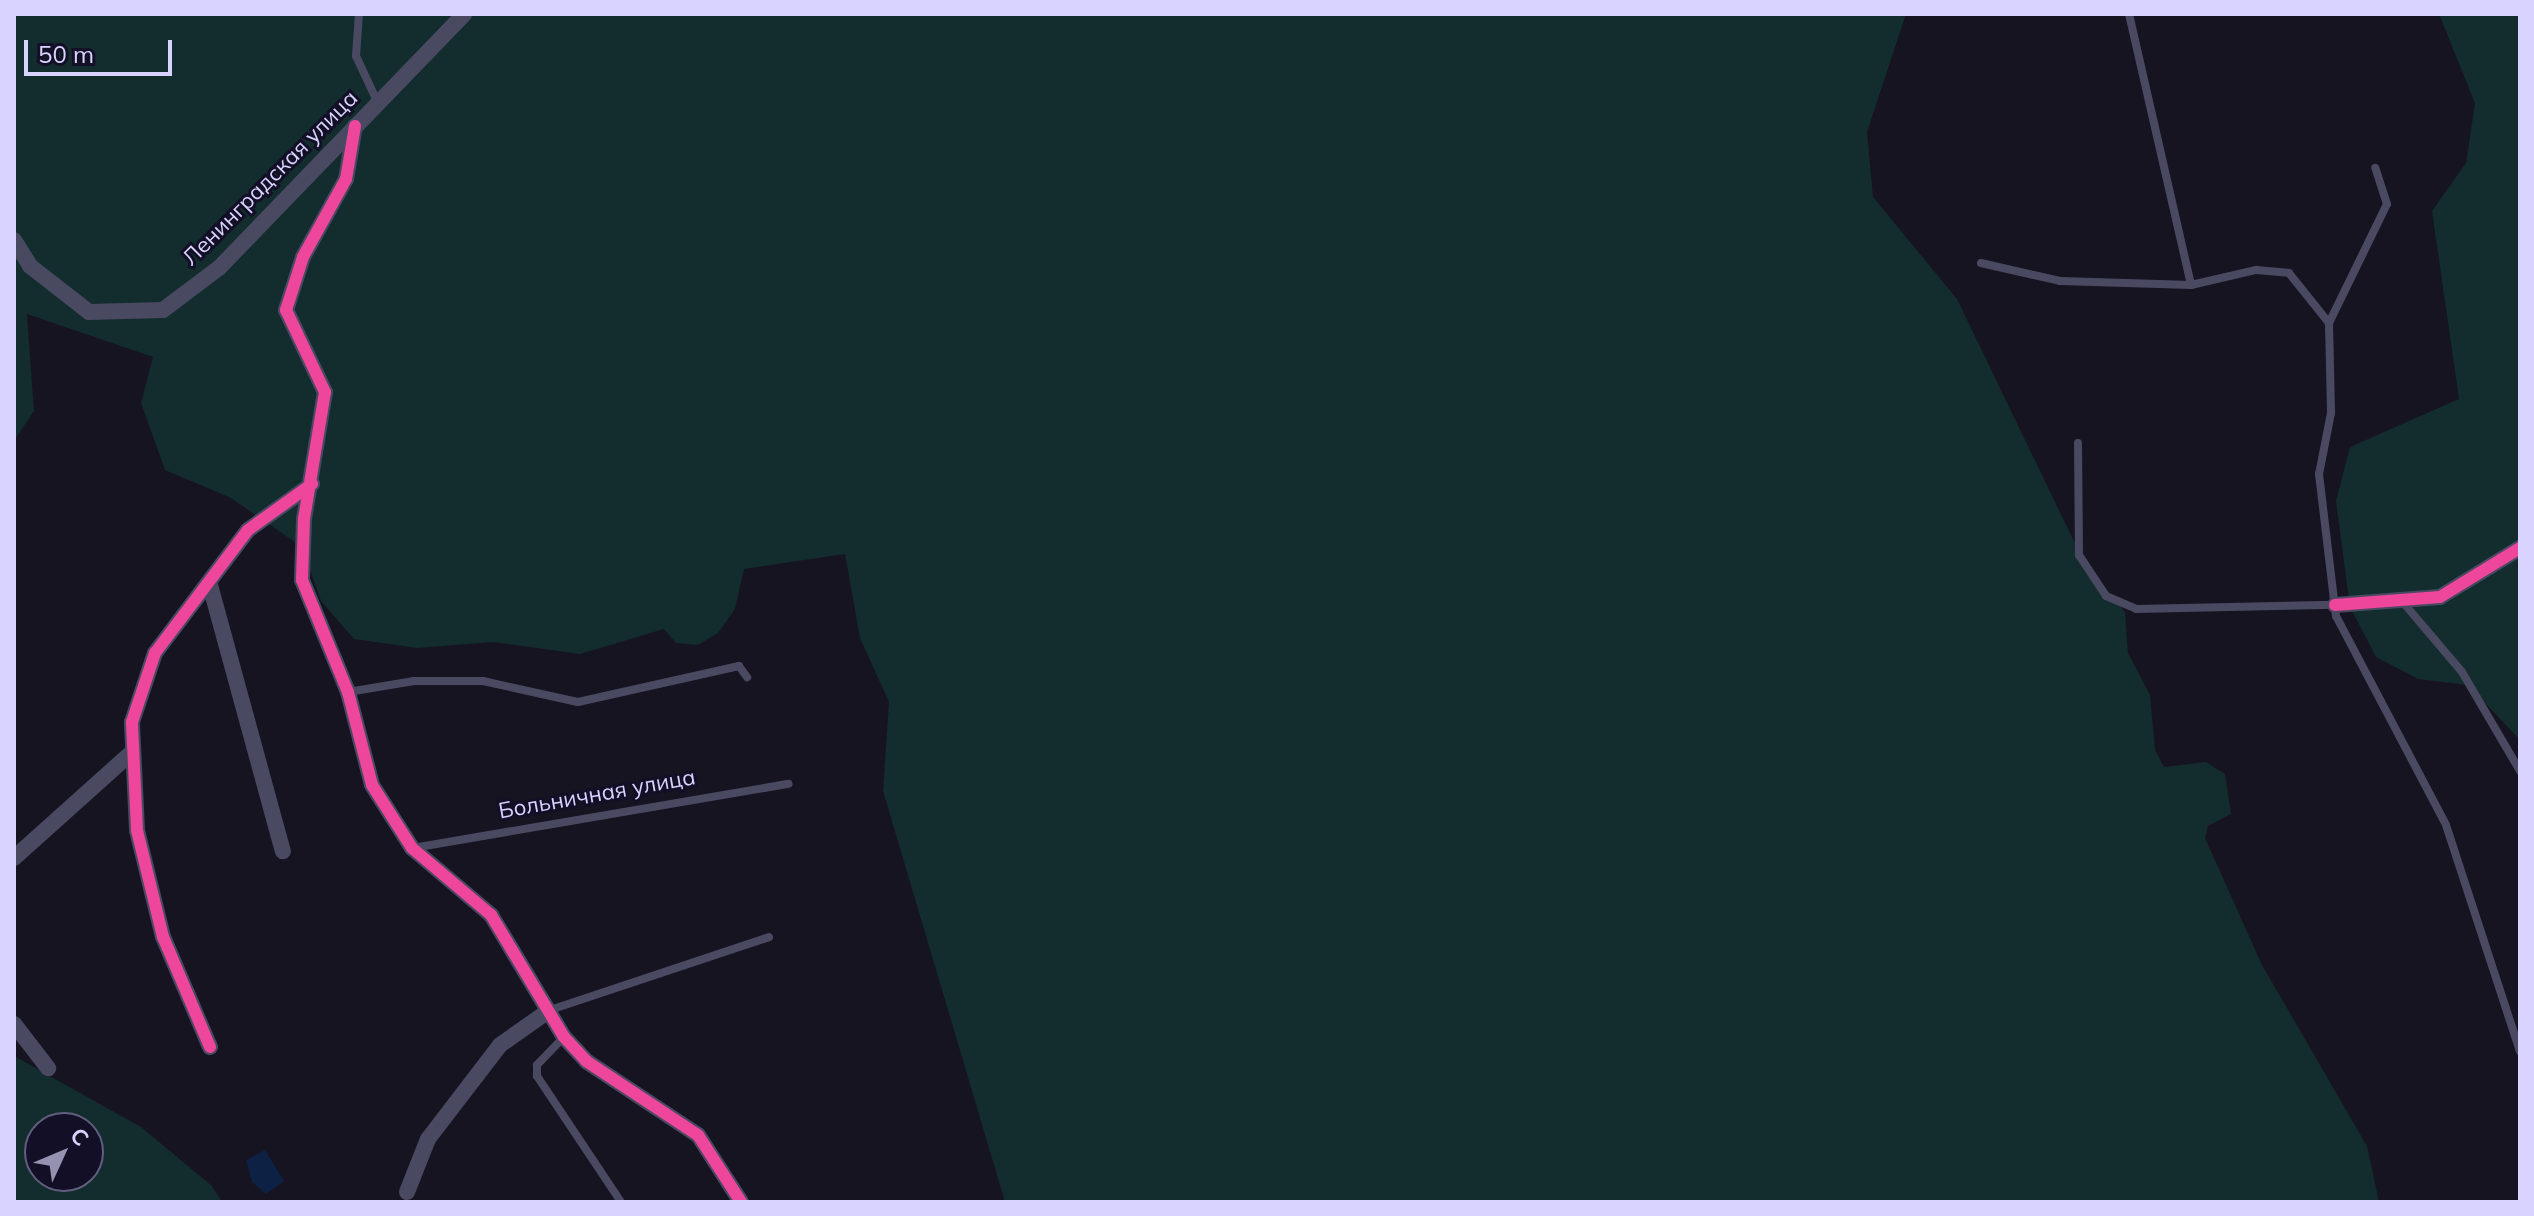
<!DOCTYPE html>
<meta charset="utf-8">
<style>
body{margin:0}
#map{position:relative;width:2534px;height:1216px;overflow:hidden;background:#161421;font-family:Mulish,sans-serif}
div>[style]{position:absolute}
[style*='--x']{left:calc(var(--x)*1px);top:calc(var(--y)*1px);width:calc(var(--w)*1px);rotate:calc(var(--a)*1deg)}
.green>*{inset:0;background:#132c2d}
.water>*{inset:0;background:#0d2144}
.lane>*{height:8px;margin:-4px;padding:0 4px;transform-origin:4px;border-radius:4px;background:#4a4962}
.street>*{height:16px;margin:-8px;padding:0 8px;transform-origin:8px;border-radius:8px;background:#4a4962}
.cycleway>*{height:12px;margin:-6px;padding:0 6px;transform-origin:6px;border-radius:6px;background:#ed469a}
span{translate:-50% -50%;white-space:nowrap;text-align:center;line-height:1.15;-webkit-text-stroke:6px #130f26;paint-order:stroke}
.street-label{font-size:22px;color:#d9d4ff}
.frame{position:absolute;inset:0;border:16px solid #d9d4ff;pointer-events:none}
.north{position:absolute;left:24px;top:1112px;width:80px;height:80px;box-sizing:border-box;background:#130f26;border:2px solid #625e7d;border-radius:50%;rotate:46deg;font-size:22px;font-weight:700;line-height:32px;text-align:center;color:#d9d4ff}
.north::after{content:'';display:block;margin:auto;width:28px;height:36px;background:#9591b1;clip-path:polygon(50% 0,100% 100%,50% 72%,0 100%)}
.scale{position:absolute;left:24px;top:40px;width:148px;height:36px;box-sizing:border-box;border:4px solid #d9d4ff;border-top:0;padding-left:10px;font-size:24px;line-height:28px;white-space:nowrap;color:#d9d4ff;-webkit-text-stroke:6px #130f26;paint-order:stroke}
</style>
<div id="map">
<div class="green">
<div style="clip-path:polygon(14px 14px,1906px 14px,1867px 132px,1873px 197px,1957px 299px,2083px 560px,2125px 612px,2128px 653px,2150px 695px,2155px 750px,2164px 767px,2206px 762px,2225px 774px,2231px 814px,2208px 826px,2205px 838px,2262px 965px,2367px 1146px,2379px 1202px,1005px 1202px,883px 791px,889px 702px,860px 638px,845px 554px,744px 569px,735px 609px,718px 633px,698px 645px,676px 643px,664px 629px,580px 654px,493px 642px,417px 648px,354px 639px,321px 601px,302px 547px,231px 498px,165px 470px,141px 403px,153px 357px,27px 314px,34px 411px,14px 441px)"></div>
<div style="clip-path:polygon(2439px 14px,2520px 14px,2520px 740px,2468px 685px,2418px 679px,2376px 657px,2350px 607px,2336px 501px,2350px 447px,2459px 399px,2432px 211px,2466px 163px,2475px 103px)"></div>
<div style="clip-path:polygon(evenodd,14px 1056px,141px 1127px,212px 1186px,222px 1202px,14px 1202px,14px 1056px,40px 1128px,88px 1128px,88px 1176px,40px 1176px,40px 1128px)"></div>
</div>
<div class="water">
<div style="clip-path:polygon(265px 1150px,284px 1181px,266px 1194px,252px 1182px,246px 1160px)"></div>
</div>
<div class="lane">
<div style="--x:359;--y:14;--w:42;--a:94.1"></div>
<div style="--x:356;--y:56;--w:50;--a:65"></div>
<div style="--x:2129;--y:14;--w:278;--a:77.1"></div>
<div style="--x:2191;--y:285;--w:67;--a:-13"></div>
<div style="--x:2256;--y:270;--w:33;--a:5"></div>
<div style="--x:2289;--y:273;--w:64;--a:51.3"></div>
<div style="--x:2329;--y:323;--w:90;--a:88.7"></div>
<div style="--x:2331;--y:413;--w:62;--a:101.1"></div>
<div style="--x:2319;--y:474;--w:143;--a:83.2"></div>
<div style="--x:2336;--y:616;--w:236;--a:62.2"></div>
<div style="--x:2446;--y:825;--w:238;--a:71.9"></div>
<div style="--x:1981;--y:263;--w:81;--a:12.8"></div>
<div style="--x:2060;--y:281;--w:131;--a:1.7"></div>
<div style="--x:2329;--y:323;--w:132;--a:-64"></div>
<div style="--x:2387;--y:204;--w:38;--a:-108"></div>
<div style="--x:2078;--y:443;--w:112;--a:89.5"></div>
<div style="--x:2079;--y:555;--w:49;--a:56.6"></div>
<div style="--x:2106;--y:596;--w:33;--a:23"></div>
<div style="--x:2136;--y:609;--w:199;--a:-1.2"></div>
<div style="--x:2401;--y:600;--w:94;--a:49.7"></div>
<div style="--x:2462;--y:672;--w:115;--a:59.6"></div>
<div style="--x:348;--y:692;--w:67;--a:-9.5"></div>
<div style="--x:414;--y:681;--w:69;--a:0"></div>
<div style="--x:483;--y:681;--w:97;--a:12.5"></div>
<div style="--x:578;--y:702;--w:165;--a:-12.6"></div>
<div style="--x:739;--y:666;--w:14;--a:54"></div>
<div style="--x:413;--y:848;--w:381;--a:-9.7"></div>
<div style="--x:547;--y:1011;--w:234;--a:-18.4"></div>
<div style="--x:564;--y:1037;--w:39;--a:134"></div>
<div style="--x:537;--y:1065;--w:11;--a:90"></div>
<div style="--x:537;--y:1076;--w:151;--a:56.3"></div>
</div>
<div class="street">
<div style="--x:355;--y:126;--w:54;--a:99.6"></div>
<div style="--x:346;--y:179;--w:89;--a:118.9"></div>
<div style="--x:303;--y:257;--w:56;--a:107.8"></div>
<div style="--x:286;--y:310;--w:91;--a:64.6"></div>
<div style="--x:325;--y:392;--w:129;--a:99.4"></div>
<div style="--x:304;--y:519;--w:61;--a:91.9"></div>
<div style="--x:302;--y:580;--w:121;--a:67.7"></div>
<div style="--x:348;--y:692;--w:96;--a:75.5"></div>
<div style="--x:372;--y:785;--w:75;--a:57.6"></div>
<div style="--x:412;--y:848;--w:104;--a:40.3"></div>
<div style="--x:491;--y:915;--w:142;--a:59.1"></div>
<div style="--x:564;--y:1037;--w:33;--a:47"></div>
<div style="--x:586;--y:1061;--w:134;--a:33.5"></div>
<div style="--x:698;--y:1135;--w:80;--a:57.3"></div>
<div style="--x:14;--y:240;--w:31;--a:58"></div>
<div style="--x:30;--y:266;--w:75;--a:37.9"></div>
<div style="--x:89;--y:312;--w:74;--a:-1.5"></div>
<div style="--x:163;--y:310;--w:70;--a:-36.9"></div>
<div style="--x:219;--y:268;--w:353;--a:-46"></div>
<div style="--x:210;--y:585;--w:276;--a:74.7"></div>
<div style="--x:2335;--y:605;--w:105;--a:-4.4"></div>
<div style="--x:2440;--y:597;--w:94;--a:-31.5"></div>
<div style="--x:14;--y:858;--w:157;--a:-41.9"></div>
<div style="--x:14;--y:1024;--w:56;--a:52.3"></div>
<div style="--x:210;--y:1047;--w:120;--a:-113.1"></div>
<div style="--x:163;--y:937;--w:110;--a:-103.7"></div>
<div style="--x:137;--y:830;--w:108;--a:-92.7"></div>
<div style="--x:132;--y:722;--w:73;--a:-71.6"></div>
<div style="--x:155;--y:653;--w:154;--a:-52.9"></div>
<div style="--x:248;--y:530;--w:79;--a:-35.7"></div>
<div style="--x:407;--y:1192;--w:57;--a:-68.4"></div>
<div style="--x:428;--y:1139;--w:118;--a:-52.5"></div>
<div style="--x:500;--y:1045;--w:57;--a:-35.1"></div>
</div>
<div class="cycleway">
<div style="--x:355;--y:126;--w:54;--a:99.6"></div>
<div style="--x:346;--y:179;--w:89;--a:118.9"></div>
<div style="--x:303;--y:257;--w:56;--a:107.8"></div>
<div style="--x:286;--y:310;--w:91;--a:64.6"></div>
<div style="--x:325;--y:392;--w:129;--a:99.4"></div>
<div style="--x:304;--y:519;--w:61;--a:91.9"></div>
<div style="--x:302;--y:580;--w:121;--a:67.7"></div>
<div style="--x:348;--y:692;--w:96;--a:75.5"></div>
<div style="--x:372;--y:785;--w:75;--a:57.6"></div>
<div style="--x:412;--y:848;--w:104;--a:40.3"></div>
<div style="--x:491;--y:915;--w:142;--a:59.1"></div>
<div style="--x:564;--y:1037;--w:33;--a:47"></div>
<div style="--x:586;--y:1061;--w:134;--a:33.5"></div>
<div style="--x:698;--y:1135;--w:80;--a:57.3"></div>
<div style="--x:2335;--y:605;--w:105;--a:-4.4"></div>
<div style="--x:2440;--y:597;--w:94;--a:-31.5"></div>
<div style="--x:210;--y:1047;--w:120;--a:-113.1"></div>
<div style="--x:163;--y:937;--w:110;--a:-103.7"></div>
<div style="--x:137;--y:830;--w:108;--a:-92.7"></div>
<div style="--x:132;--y:722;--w:73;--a:-71.6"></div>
<div style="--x:155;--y:653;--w:154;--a:-52.9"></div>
<div style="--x:248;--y:530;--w:79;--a:-35.7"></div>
</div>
<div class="street-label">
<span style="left:270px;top:178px;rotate:-45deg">Ленинградская улица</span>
<span style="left:597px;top:794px;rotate:-10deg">Больничная улица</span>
</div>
<div class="frame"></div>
<div class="north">С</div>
<div class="scale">50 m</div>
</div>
